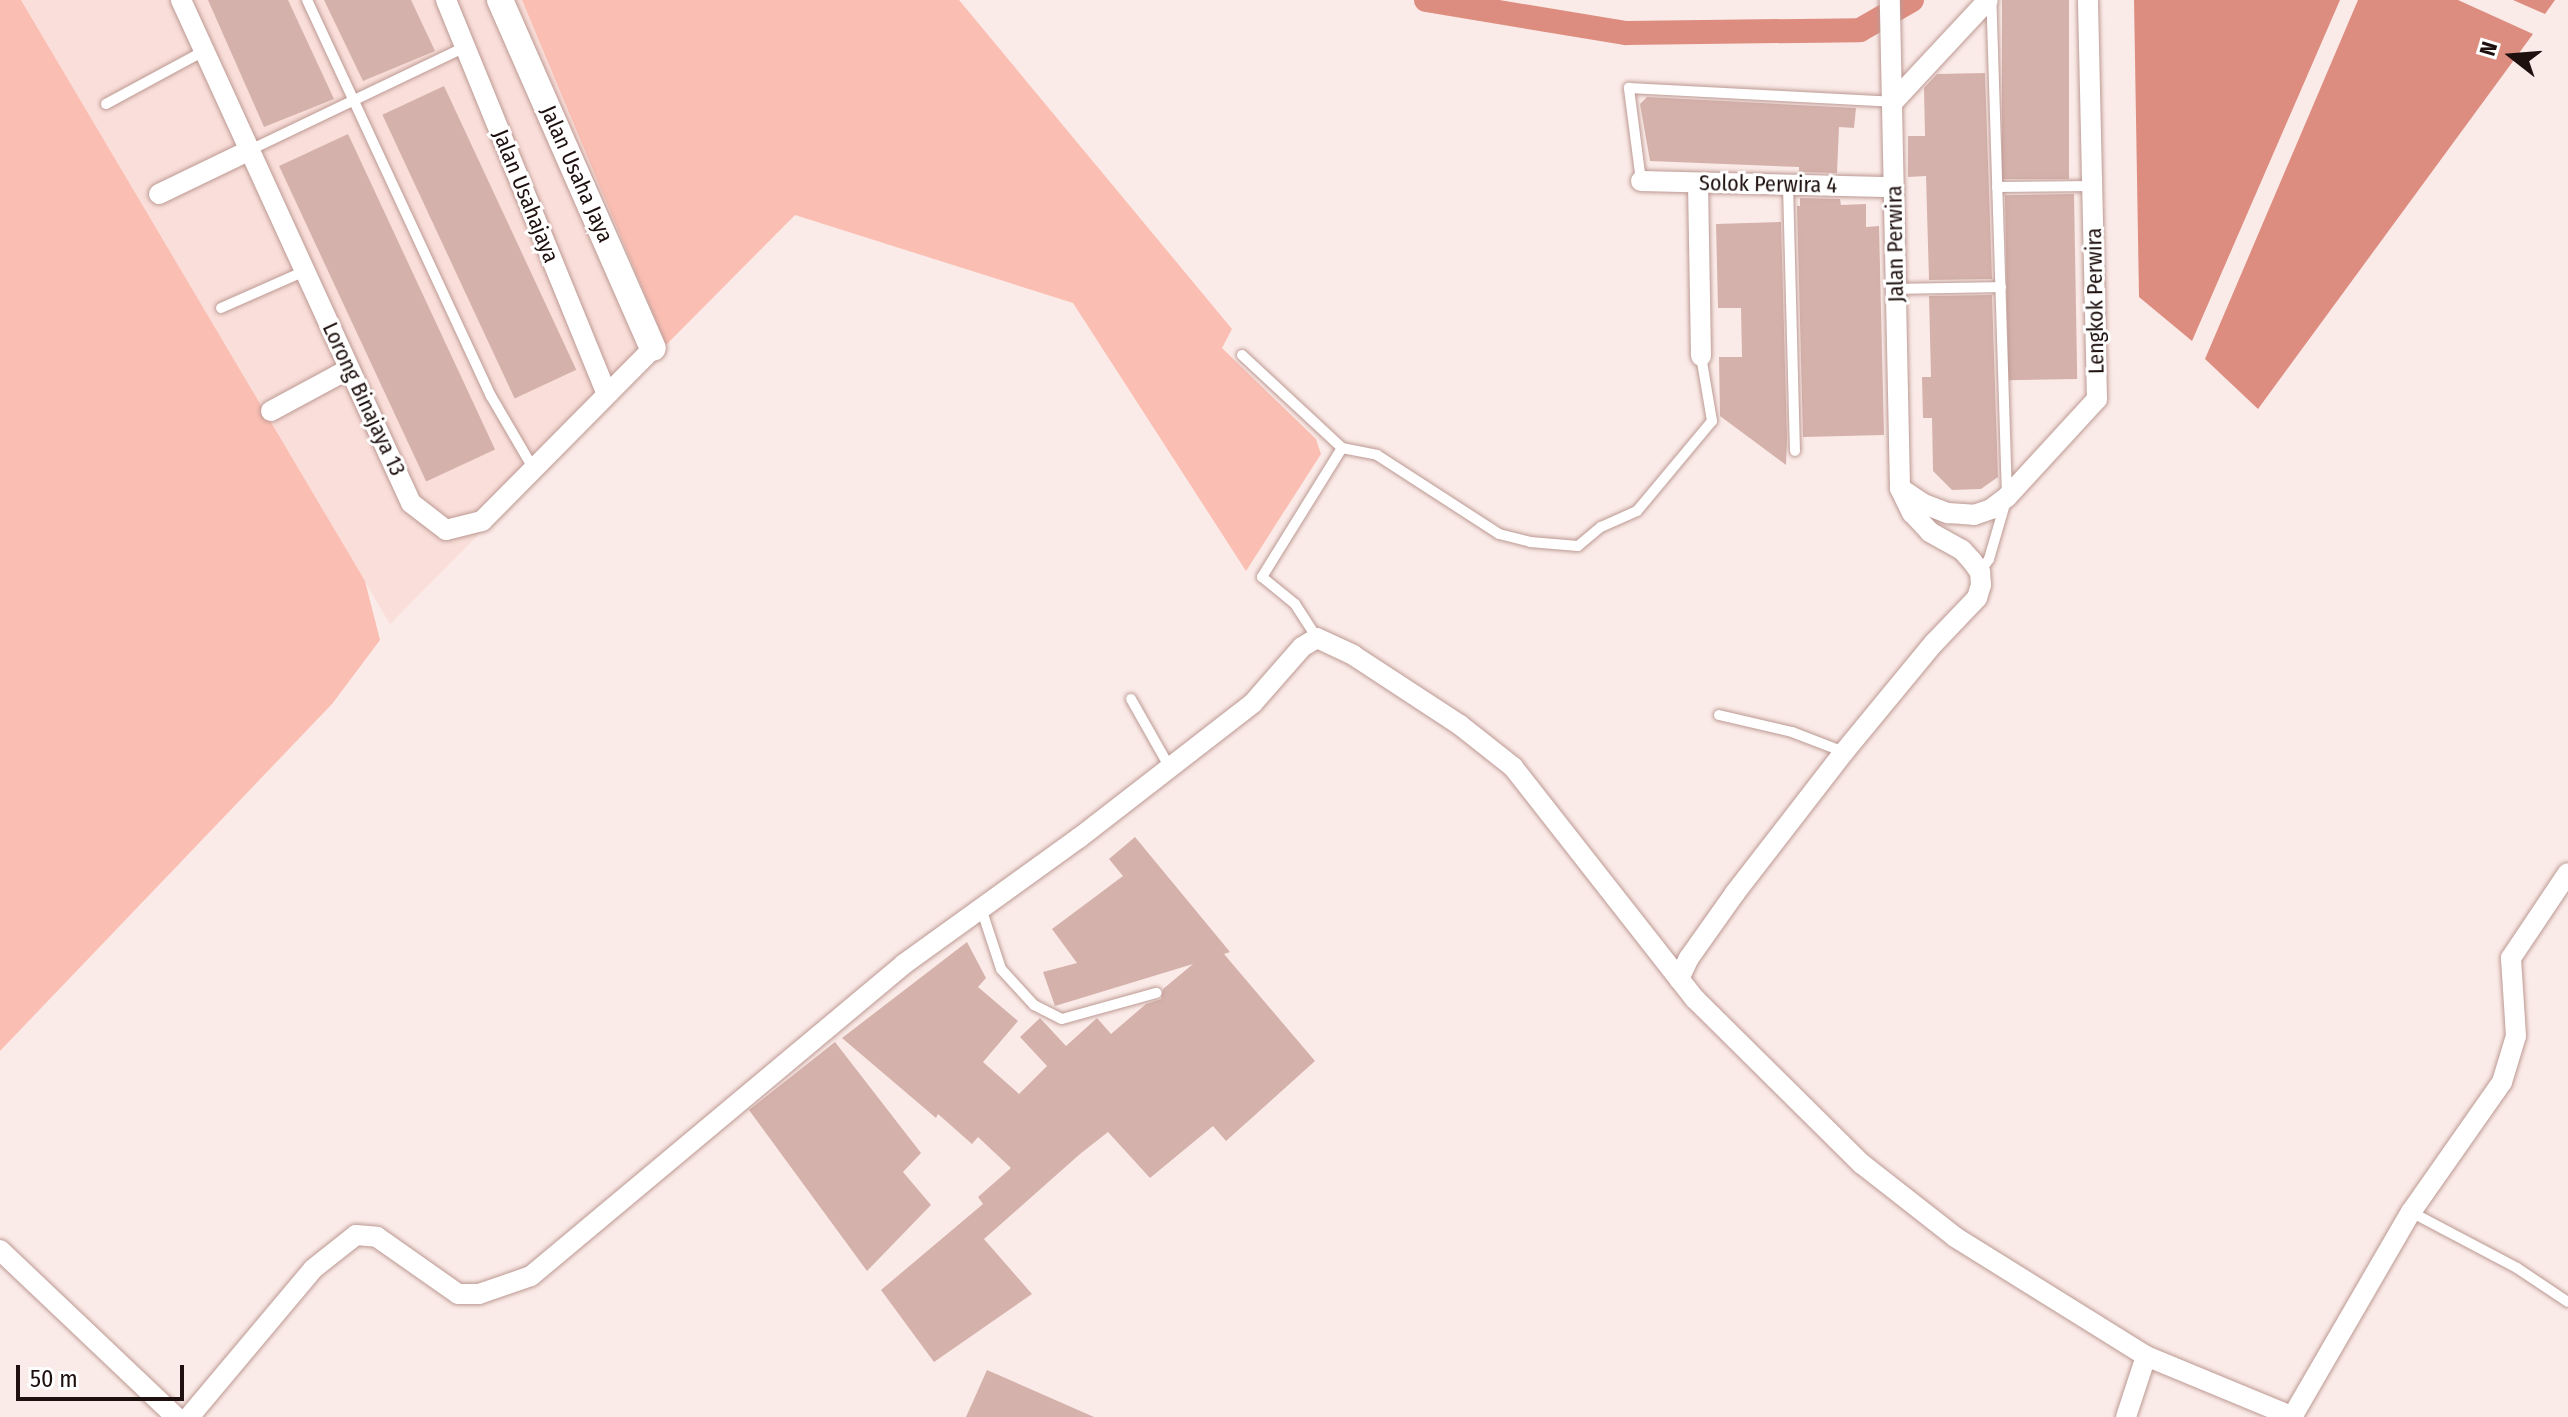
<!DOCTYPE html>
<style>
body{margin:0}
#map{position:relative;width:2568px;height:1417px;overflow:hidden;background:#fbebe8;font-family:"Fira Sans Condensed",sans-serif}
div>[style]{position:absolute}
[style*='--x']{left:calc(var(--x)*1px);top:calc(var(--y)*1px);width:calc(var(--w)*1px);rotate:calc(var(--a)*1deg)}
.built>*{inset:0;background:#faded9}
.green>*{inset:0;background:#fabeb3}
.water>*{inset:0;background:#dd8d80}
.canal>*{height:24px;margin:-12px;padding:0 12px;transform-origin:12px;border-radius:12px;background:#dd8d80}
.building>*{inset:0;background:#d5b1ab;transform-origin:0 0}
.roads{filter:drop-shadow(0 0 2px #bc9993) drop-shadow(0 0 2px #bc9993)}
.service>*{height:10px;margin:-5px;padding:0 5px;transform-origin:5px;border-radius:5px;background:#fff}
.minor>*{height:20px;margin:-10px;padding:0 10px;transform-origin:10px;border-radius:10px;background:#fff}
.tertiary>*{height:26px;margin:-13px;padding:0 13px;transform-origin:13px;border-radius:13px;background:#fff}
span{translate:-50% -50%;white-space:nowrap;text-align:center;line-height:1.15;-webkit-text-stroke:6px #fff;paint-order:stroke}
.street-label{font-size:22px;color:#1d100e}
.north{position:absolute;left:2472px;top:16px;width:80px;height:80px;-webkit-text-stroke:6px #fff;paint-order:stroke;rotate:287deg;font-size:22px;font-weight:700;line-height:32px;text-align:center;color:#1d100e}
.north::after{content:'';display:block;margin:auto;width:28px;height:36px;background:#1d100e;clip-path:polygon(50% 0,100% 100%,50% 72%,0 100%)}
.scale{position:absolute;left:16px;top:1365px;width:168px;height:36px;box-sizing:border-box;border:4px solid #1d100e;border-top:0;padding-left:10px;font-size:24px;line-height:28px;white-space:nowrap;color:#1d100e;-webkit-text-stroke:6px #fff;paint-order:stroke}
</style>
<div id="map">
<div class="built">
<div style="clip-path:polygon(21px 0,522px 0,666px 345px,390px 624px)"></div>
</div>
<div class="green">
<div style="clip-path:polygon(0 0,21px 0,365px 581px,380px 640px,332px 704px,0 1051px)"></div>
<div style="clip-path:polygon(522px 0,959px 0,1232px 329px,1222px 348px,1316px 439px,1321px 454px,1246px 571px,1073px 303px,795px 215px,666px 345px)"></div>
</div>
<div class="water">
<div style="clip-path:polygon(2134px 0,2340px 0,2192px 341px,2139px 297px)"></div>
<div style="clip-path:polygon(2358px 0,2458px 0,2533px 34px,2258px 409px,2205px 359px)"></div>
<div style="clip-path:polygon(2513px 0,2555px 0,2545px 14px)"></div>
</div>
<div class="canal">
<div style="--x:1426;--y:0;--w:203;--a:9.4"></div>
<div style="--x:1626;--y:33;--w:234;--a:-0.7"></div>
<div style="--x:1860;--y:30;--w:60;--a:-30"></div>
</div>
<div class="building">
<div style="clip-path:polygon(208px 0,288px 0,334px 99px,264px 127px)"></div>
<div style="clip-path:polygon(324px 0,411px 0,435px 51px,363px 81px)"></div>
<div style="left:2002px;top:0;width:67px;height:179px"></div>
<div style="clip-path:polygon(1985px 73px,1992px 279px,1929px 280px,1926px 176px,1908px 177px,1908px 136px,1925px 136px,1924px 88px,1937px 74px)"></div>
<div style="left:444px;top:86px;width:313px;height:68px;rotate:65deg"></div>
<div style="clip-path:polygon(1647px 97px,1856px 108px,1854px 128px,1839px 127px,1837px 173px,1799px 172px,1799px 167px,1650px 161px,1640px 104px)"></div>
<div style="left:348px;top:134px;width:348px;height:76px;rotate:65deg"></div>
<div style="left:2074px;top:194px;width:185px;height:69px;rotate:89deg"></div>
<div style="clip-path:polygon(1800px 198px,1840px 199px,1841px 205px,1866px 204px,1866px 227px,1879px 226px,1884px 435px,1803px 437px,1797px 206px,1800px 206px)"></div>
<div style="clip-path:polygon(1781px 222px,1787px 437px,1786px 465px,1720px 416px,1719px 357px,1742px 357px,1741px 308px,1718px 308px,1716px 224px)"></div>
<div style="clip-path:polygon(1992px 295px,1998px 477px,1981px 489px,1952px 490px,1933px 471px,1932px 418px,1923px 418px,1922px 377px,1931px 377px,1929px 296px)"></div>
<div style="clip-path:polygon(1135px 837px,1230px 952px,1224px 954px,1315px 1061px,1226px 1141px,1213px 1126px,1150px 1178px,1108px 1132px,1080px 1154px,984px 1239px,1032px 1294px,934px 1362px,881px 1290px,983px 1204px,978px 1197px,1011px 1168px,978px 1137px,972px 1144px,938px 1114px,936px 1118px,842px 1038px,967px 942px,986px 978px,978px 987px,1018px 1021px,983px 1062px,1019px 1094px,1047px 1066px,1020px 1037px,1040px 1018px,1066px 1046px,1097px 1018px,1111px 1034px,1146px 1004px,1161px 999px,1163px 989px,1193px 964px,1055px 1006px,1043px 972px,1077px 963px,1052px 929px,1123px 876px,1109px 859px)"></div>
<div style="clip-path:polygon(835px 1042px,921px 1153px,903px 1172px,931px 1205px,867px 1271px,749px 1110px)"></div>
<div style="clip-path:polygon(987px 1370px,1094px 1417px,966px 1417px)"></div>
</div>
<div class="roads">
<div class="service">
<div style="--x:307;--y:0;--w:437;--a:65.1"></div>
<div style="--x:491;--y:396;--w:83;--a:59.7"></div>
<div style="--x:106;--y:104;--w:111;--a:-28.4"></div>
<div style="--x:248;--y:151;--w:241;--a:-25.6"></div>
<div style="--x:1641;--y:181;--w:94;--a:-97.4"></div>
<div style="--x:1629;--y:88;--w:263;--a:3"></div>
<div style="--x:1788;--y:185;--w:266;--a:88.5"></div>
<div style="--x:1997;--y:187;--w:95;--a:-0.6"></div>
<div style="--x:1896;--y:289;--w:105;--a:-1.1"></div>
<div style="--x:221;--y:308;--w:92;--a:-23.8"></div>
<div style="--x:1242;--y:355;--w:137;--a:42.9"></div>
<div style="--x:1342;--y:448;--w:152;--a:121.8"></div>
<div style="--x:1262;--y:577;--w:43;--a:39.3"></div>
<div style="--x:1295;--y:604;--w:40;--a:57.1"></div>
<div style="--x:1342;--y:448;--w:36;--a:11"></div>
<div style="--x:1377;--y:455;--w:145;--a:32.9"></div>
<div style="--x:1499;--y:534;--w:32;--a:14"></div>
<div style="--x:1530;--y:542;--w:48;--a:4.8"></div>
<div style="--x:1578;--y:546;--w:30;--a:-40"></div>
<div style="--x:1601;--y:527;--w:39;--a:-24"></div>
<div style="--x:1637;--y:511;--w:117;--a:-50.2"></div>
<div style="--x:1712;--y:421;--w:66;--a:-99.6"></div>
<div style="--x:1980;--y:572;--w:16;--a:-55"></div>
<div style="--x:1989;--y:559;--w:65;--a:-73.8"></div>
<div style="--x:2007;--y:497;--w:497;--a:-91.8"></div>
<div style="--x:1131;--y:699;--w:79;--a:60.5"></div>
<div style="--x:1719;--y:715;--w:75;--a:13.1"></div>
<div style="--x:1792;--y:732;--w:56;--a:21"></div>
<div style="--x:981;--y:908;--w:64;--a:71.8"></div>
<div style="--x:1001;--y:969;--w:49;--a:47.5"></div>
<div style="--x:1034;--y:1005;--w:31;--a:27"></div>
<div style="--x:1062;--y:1019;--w:98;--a:-15.5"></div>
<div style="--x:2411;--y:1212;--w:120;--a:27.8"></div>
<div style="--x:2517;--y:1268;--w:61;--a:33.7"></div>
</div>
<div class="minor">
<div style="--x:181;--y:0;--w:553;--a:65.43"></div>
<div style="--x:411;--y:503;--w:44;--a:37.6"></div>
<div style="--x:446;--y:530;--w:37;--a:-14"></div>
<div style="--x:482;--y:521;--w:243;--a:-45.3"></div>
<div style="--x:446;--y:0;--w:423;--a:67.8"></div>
<div style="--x:1893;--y:102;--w:139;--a:-47"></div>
<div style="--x:1641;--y:181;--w:253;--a:1.4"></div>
<div style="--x:1698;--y:183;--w:173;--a:89"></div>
<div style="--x:159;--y:194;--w:99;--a:-25.8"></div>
<div style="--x:271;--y:411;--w:89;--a:-28.3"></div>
<div style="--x:1900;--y:488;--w:29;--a:34"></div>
<div style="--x:1924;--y:504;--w:26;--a:21"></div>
<div style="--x:1948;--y:513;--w:26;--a:4"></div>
<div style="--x:1974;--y:515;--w:18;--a:-19"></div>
<div style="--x:1991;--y:509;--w:20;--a:-37"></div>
<div style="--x:2007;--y:497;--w:133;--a:-47.4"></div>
<div style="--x:2097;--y:399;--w:399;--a:-91.3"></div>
<div style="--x:1679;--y:979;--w:23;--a:-65"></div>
<div style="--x:1689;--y:958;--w:80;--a:-54.7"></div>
<div style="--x:1735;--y:893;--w:178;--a:-52.3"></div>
<div style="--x:1844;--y:752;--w:141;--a:-50.5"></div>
<div style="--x:1934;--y:643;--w:62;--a:-46.3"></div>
<div style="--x:1977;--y:598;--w:14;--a:-73"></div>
<div style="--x:1981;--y:585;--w:13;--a:-94"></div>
<div style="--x:1980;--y:572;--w:14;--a:-126"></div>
<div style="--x:1972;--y:561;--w:15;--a:-132"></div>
<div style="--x:1962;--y:550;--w:37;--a:-151"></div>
<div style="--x:1930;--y:532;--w:26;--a:-133"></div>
<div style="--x:1912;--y:513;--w:28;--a:-116"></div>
<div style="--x:1900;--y:488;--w:488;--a:-91.2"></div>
<div style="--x:0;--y:1250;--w:243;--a:43.5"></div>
<div style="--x:189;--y:1417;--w:193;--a:-50"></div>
<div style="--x:313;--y:1269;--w:55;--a:-38.3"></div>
<div style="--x:356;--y:1235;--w:21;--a:5"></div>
<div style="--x:377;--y:1237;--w:99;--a:35.1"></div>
<div style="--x:458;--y:1294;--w:21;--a:0"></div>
<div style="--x:479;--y:1294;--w:55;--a:-19.1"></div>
<div style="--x:531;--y:1276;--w:486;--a:-39.9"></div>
<div style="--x:904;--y:964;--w:216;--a:-35.8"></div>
<div style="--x:1079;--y:838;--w:220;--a:-37.8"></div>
<div style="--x:1253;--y:703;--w:74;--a:-48.8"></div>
<div style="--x:1302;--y:647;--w:17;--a:-31"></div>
<div style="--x:1317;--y:638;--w:40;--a:25"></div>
<div style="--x:1353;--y:655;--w:128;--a:33.2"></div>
<div style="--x:1460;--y:725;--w:68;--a:38.4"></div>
<div style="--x:1513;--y:767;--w:295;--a:51.9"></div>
<div style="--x:1695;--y:999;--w:235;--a:44.7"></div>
<div style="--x:1862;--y:1164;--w:118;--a:38.1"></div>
<div style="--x:1955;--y:1237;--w:225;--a:31.9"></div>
<div style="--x:2146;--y:1356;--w:159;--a:22.5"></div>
<div style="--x:2126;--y:1417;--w:64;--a:-71.8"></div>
<div style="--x:2292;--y:1417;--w:237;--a:-59.9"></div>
<div style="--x:2411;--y:1212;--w:159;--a:-55"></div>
<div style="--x:2502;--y:1082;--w:48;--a:-73.1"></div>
<div style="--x:2516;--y:1036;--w:78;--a:-93.7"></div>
<div style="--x:2511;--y:958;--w:102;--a:-56.2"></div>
</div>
<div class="tertiary">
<div style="--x:500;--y:0;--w:380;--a:66.3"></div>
</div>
</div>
<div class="street-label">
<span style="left:577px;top:174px;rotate:66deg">Jalan Usaha Jaya</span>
<span style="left:1768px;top:184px;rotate:1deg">Solok Perwira 4</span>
<span style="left:526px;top:196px;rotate:68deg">Jalan Usahajaya</span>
<span style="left:1895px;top:244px;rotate:-91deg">Jalan Perwira</span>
<span style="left:2095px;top:301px;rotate:-91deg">Lengkok Perwira</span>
<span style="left:364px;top:399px;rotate:65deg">Lorong Binajaya 13</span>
</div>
<div class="north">N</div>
<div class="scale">50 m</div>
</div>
